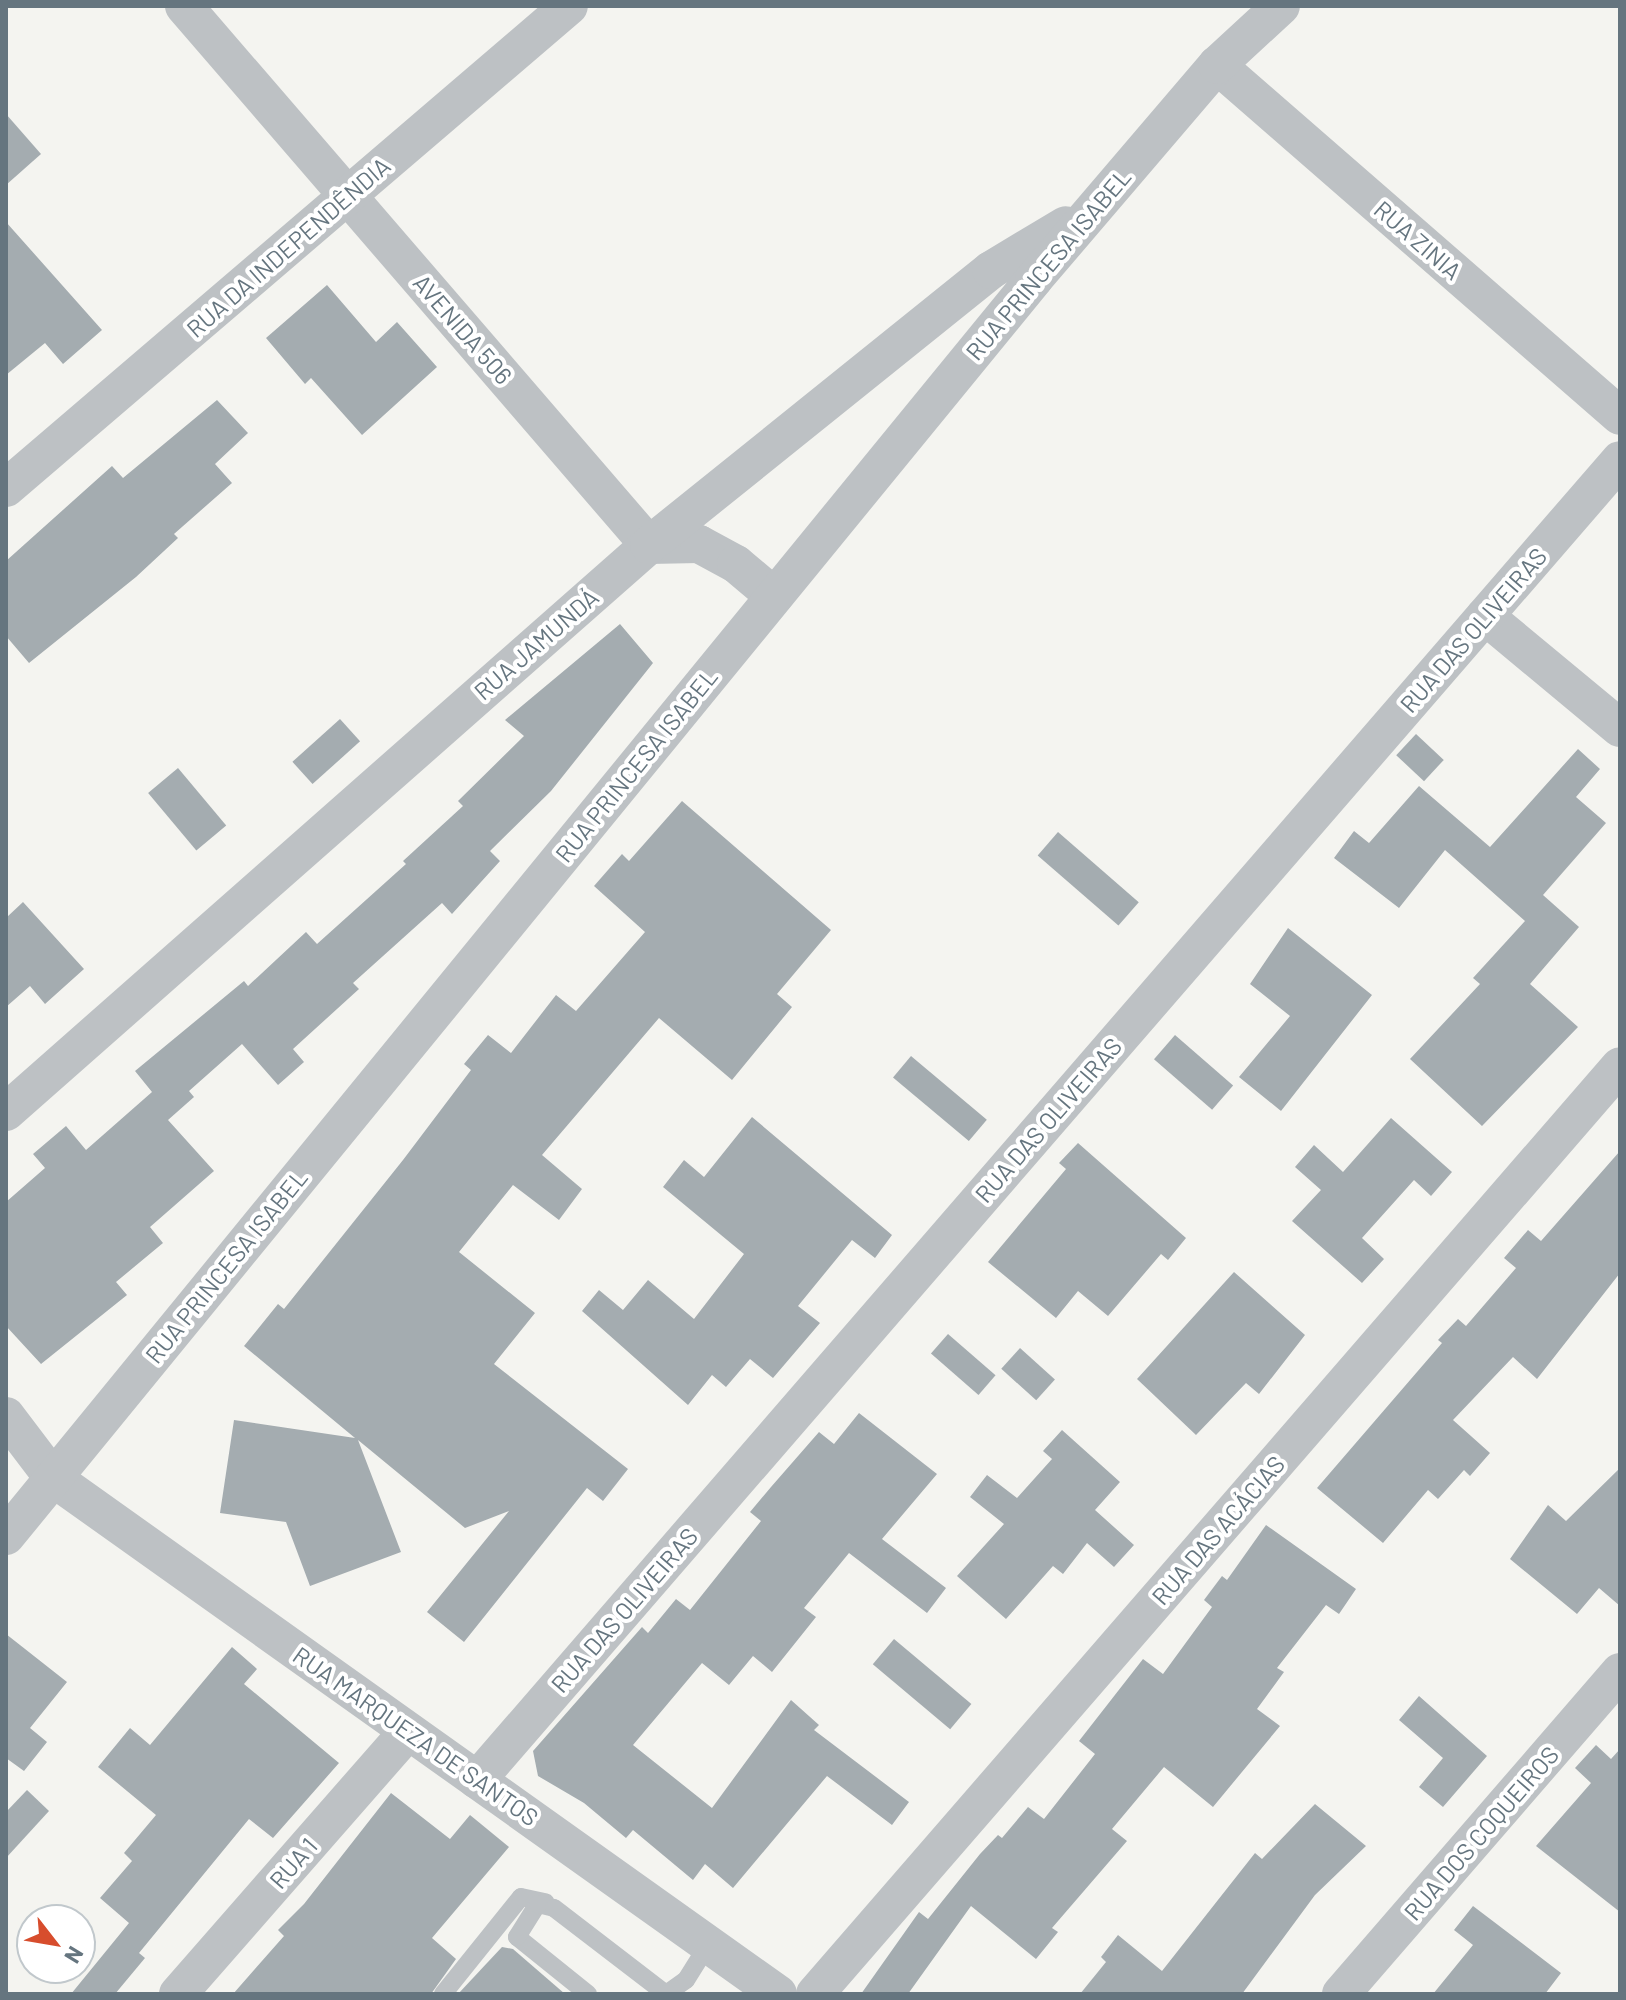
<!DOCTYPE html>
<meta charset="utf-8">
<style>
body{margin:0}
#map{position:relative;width:1626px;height:2000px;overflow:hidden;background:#f4f4f0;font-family:Barlow,sans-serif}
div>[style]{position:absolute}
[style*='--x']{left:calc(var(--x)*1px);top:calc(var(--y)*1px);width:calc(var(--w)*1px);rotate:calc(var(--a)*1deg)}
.building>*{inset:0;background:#a4acb0;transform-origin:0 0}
.lane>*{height:18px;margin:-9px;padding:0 9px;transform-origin:9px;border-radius:9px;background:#bdc1c4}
.street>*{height:38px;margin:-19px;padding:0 19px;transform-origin:19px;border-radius:19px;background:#bdc1c4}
span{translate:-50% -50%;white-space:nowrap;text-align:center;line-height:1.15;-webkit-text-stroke:8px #fff;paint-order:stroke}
.street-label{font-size:24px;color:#65757f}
.frame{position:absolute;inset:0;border:8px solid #65757f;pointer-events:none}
.north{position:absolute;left:16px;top:1904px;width:80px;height:80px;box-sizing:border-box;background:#fff;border:2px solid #c1c8cc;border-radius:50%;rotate:121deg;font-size:22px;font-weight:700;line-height:32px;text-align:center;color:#65757f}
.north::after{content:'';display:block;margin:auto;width:28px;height:36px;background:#d74d2d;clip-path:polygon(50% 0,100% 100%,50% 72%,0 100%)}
</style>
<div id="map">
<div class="building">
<div style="clip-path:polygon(6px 114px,41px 154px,6px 185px)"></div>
<div style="clip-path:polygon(6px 222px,102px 330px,63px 364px,45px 343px,6px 375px)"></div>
<div style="clip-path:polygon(327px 285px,376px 342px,397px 322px,437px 367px,362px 435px,311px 378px,305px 384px,266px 338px)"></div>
<div style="clip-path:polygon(217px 400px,248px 433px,215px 464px,232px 483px,174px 534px,178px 538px,136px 577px,29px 663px,6px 636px,6px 561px,112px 466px,123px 478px)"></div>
<div style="clip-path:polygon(620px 624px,653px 663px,551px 791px,490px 851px,500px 861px,452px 914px,442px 903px,353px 983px,359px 989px,293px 1049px,304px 1062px,278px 1085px,242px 1044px,189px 1091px,194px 1097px,168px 1120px,214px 1171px,150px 1227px,163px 1243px,116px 1282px,127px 1295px,41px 1364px,6px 1326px,6px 1202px,45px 1168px,33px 1154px,66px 1126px,86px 1150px,152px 1092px,135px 1071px,244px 981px,248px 986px,306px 932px,317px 944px,406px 864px,403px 861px,463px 806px,458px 801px,524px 736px,505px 720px)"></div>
<div style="left:340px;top:719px;width:30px;height:64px;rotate:48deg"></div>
<div style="left:1416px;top:734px;width:38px;height:29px;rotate:43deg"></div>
<div style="clip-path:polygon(1578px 749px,1600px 769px,1576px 797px,1606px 823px,1543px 895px,1579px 927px,1530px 984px,1578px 1027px,1482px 1126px,1410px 1059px,1480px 984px,1473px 978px,1525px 921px,1445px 850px,1399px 908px,1334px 858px,1354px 831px,1369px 843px,1419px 786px,1490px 847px)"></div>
<div style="left:178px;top:768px;width:75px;height:39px;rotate:50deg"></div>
<div style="clip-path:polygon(682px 801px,831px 930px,777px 994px,792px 1007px,732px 1080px,659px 1018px,542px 1155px,582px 1189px,559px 1220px,513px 1185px,459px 1252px,535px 1313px,494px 1364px,628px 1469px,603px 1501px,587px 1488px,464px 1642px,427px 1612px,509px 1511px,465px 1528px,358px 1440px,401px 1552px,310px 1586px,286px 1522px,220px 1513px,234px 1420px,355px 1438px,244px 1346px,278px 1304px,284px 1309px,403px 1160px,471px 1070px,464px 1064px,488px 1035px,511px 1053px,556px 995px,576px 1011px,645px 932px,594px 886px,622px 854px,629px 861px)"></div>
<div style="left:1058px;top:832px;width:107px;height:31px;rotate:41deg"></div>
<div style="clip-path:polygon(23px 902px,84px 969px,45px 1004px,30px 986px,6px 1007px,6px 918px)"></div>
<div style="clip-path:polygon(1288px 928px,1372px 995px,1281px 1111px,1239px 1077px,1290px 1016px,1250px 984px)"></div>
<div style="left:1175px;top:1035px;width:77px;height:32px;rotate:41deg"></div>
<div style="left:911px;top:1056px;width:99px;height:28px;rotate:40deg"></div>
<div style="clip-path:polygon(752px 1117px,892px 1235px,875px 1258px,852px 1240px,798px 1306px,820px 1323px,773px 1378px,750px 1359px,726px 1387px,712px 1375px,688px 1405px,582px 1311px,599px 1290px,623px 1310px,648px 1280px,694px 1319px,744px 1254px,663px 1187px,684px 1160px,704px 1177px)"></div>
<div style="clip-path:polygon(1391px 1118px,1452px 1172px,1431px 1196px,1414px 1180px,1362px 1238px,1384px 1259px,1362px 1283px,1292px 1221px,1321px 1190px,1295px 1167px,1314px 1145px,1343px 1172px)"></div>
<div style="clip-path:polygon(1078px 1143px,1186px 1238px,1168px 1260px,1161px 1254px,1108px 1316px,1078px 1291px,1056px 1318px,988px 1262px,1066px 1169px,1059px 1163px)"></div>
<div style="clip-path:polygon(1620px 1151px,1620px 1273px,1537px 1379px,1513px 1357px,1453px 1420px,1490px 1453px,1470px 1476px,1464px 1470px,1438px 1499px,1428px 1490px,1383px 1543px,1317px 1488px,1442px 1343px,1438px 1340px,1458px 1319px,1466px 1326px,1516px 1268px,1504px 1258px,1528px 1230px,1541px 1241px)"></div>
<div style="clip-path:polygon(1234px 1272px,1305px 1335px,1259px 1394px,1246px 1383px,1196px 1435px,1137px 1379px)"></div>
<div style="left:948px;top:1334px;width:63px;height:26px;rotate:41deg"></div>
<div style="left:1020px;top:1348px;width:47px;height:28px;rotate:42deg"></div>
<div style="clip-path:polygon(859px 1413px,937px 1474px,882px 1539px,946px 1588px,927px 1613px,849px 1553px,804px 1608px,816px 1617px,772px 1672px,753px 1656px,729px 1685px,702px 1663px,633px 1745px,712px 1808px,791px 1700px,819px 1725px,814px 1730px,909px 1802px,892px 1825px,827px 1776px,733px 1888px,705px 1864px,693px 1880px,633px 1830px,626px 1838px,584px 1803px,538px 1776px,533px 1751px,642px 1627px,648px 1633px,676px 1599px,690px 1610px,761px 1521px,750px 1512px,771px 1487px,819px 1432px,834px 1444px)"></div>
<div style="clip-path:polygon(1062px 1430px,1120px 1482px,1095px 1510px,1134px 1545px,1114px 1567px,1087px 1543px,1063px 1574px,1053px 1566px,1006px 1619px,957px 1576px,1004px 1524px,970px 1497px,987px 1475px,1017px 1498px,1052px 1459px,1043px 1451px)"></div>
<div style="clip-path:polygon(1620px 1468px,1620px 1606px,1599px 1588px,1577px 1614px,1510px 1559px,1548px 1505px,1566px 1521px)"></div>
<div style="clip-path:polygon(1266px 1525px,1356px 1589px,1339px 1614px,1326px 1605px,1277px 1668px,1284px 1672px,1257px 1709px,1280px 1726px,1213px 1807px,1164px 1767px,1112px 1829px,1127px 1841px,1052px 1928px,1058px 1932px,1036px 1959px,971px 1906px,908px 1994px,861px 1994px,919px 1912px,928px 1919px,980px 1854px,998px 1835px,1002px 1838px,1028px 1807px,1044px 1819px,1095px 1754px,1079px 1741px,1143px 1659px,1163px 1674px,1212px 1607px,1204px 1600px,1222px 1576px,1227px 1580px)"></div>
<div style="clip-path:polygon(6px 1634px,67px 1682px,30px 1728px,47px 1742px,24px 1771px,6px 1758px)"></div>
<div style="left:894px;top:1639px;width:101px;height:33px;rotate:40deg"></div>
<div style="clip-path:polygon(232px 1647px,257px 1669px,244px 1684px,339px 1763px,273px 1838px,249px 1819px,139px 1953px,145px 1958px,115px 1994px,71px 1994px,129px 1923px,100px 1898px,132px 1861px,124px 1853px,156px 1815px,98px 1767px,130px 1728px,150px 1745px)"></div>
<div style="clip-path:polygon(1419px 1696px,1487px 1756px,1443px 1807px,1419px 1787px,1443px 1758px,1399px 1720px)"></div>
<div style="clip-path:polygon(1596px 1745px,1611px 1759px,1620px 1749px,1620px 1912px,1536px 1846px,1591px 1783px,1575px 1768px)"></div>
<div style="clip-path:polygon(27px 1790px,49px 1811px,6px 1858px,6px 1812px)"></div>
<div style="clip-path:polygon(391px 1793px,450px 1839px,470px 1815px,509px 1847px,432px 1938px,456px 1959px,431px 1994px,233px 1994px,284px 1936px,278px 1930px,304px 1904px)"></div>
<div style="clip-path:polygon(1315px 1804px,1366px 1846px,1315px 1895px,1242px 1994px,1080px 1994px,1106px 1962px,1101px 1957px,1118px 1935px,1162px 1971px,1255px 1853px,1262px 1859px)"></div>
<div style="clip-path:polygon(1473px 1906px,1561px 1973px,1545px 1994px,1433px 1994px,1473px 1945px,1454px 1930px)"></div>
<div style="clip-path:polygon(502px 1947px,513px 1949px,565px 1994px,458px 1994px)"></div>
</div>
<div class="lane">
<div style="--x:443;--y:1994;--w:124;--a:-51.2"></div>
<div style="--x:521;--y:1897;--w:25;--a:12"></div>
<div style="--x:588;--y:1994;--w:91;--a:-141.2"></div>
<div style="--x:517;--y:1937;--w:39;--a:-58"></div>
<div style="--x:538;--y:1904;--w:16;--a:14"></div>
<div style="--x:554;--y:1908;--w:141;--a:37.5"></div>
<div style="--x:666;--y:1994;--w:24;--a:-35"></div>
<div style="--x:686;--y:1980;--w:44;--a:-58.1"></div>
</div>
<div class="street">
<div style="--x:184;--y:6;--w:712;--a:49.22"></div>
<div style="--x:649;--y:545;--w:50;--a:-1.1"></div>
<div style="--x:699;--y:544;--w:42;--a:28.4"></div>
<div style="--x:736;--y:564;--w:50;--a:40.1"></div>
<div style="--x:1217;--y:65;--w:534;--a:41.05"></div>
<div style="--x:6;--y:488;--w:741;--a:-40.57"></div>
<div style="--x:1485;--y:616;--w:175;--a:39.7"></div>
<div style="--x:6;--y:1112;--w:857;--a:-41.41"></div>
<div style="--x:649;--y:545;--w:439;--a:-38.8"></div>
<div style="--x:991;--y:270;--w:87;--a:-31"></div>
<div style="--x:6;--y:1416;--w:78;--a:52.8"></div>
<div style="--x:53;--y:1478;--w:890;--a:35.44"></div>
<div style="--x:6;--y:1536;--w:1624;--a:-50.72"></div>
<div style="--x:1034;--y:279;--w:282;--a:-49.5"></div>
<div style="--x:1217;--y:65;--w:87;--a:-42.7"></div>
<div style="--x:477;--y:1780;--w:1746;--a:-49.11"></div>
<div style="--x:178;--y:1994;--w:349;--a:-48.8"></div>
<div style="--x:815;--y:1994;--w:1228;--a:-49.06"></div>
<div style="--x:1341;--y:1994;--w:426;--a:-49.1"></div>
</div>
<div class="street-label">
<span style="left:1418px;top:240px;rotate:41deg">RUA ZINIA</span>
<span style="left:288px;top:247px;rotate:-41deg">RUA DA INDEPENDÊNDIA</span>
<span style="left:1048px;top:264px;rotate:-50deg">RUA PRINCESA ISABEL</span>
<span style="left:463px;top:329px;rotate:49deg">AVENIDA 506</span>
<span style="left:1473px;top:630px;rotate:-49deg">RUA DAS OLIVEIRAS</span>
<span style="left:536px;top:644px;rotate:-41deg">RUA JAMUNDÁ</span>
<span style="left:636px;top:765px;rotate:-51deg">RUA PRINCESA ISABEL</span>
<span style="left:1048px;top:1120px;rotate:-49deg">RUA DAS OLIVEIRAS</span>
<span style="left:226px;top:1266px;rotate:-51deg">RUA PRINCESA ISABEL</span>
<span style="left:1218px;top:1530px;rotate:-49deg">RUA DAS ACÁCIAS</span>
<span style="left:624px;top:1610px;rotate:-49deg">RUA DAS OLIVEIRAS</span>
<span style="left:416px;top:1736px;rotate:35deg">RUA MARQUEZA DE SANTOS</span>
<span style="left:1481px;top:1833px;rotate:-49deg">RUA DOS COQUEIROS</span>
<span style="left:293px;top:1863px;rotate:-49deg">RUA 1</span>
</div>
<div class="frame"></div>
<div class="north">N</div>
</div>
